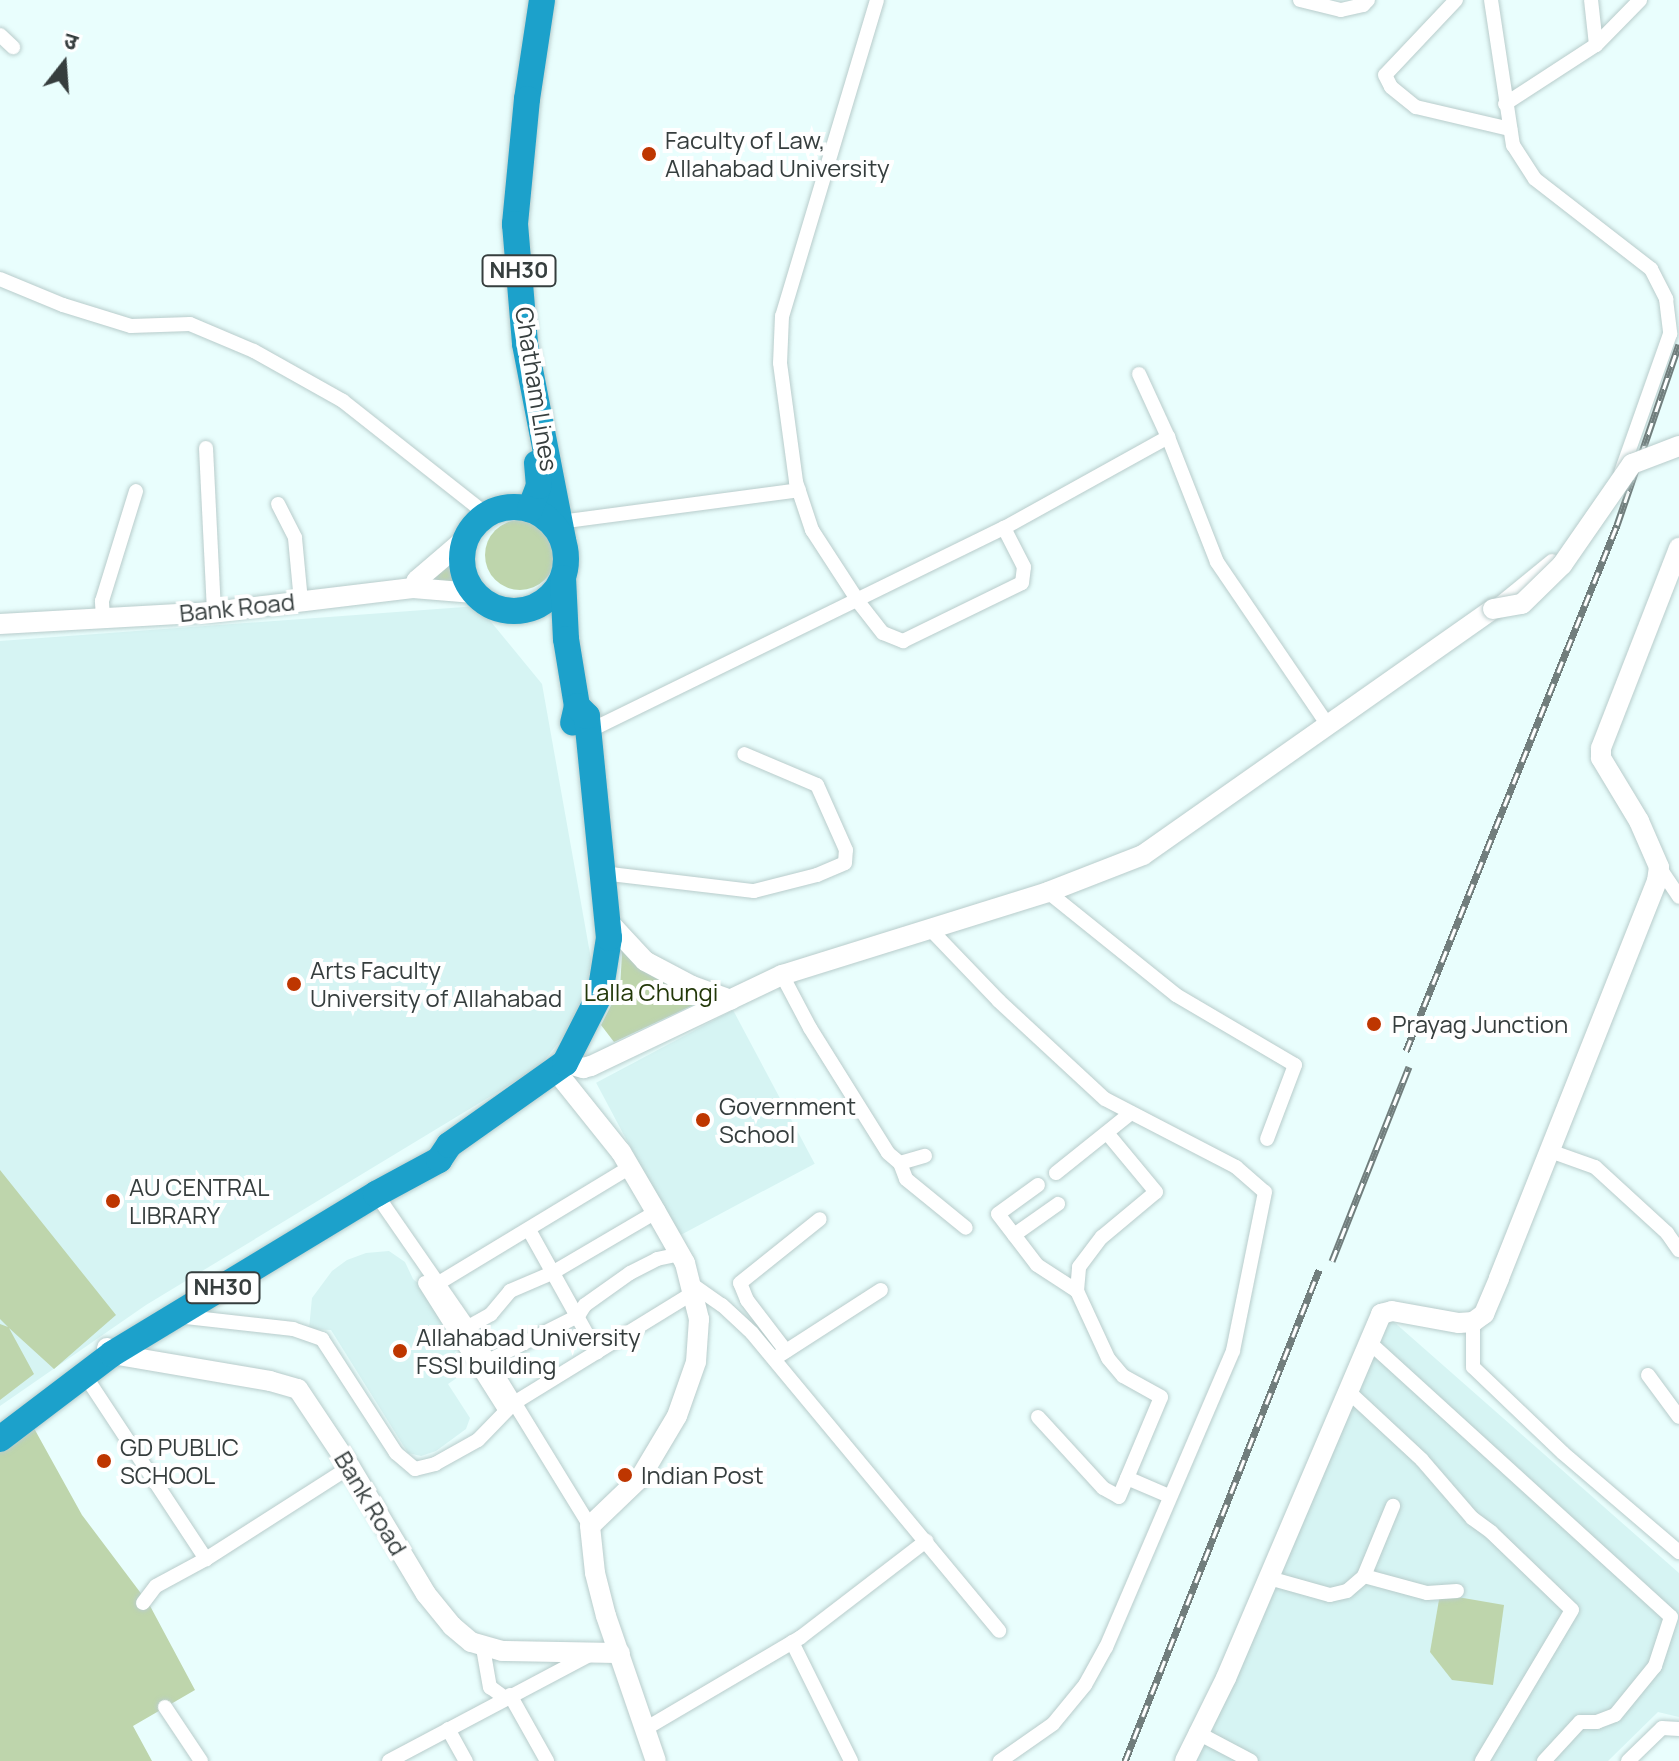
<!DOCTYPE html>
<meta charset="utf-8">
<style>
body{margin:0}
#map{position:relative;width:1679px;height:1761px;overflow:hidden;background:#e9fefd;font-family:Manrope,"Noto Sans Devanagari",sans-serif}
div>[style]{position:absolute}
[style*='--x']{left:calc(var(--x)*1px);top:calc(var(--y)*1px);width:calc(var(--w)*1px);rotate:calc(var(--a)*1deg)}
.built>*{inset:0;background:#d6f4f3;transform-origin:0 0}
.green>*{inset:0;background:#bed5ac}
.round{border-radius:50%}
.roads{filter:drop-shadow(0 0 2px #b8cccb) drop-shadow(0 0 2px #b8cccb)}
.street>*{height:14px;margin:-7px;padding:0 7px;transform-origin:7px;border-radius:7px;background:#fff}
.secondary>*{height:20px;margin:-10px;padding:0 10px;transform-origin:10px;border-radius:10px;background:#fff}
.highway>*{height:26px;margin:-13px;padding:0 13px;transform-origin:13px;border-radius:13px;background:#1ca1cb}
.highway>.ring{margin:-13px;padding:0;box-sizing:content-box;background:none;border:26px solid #1ca1cb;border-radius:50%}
.rail>*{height:7px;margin-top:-3.5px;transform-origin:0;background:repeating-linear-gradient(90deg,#fff 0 12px,#717e7d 0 24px);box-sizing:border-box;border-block:2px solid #717e7d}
.bridges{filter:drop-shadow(0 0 2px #b8cccb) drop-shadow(0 0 2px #b8cccb)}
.secondary-bridge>*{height:20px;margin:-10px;padding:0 10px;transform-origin:10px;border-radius:10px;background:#fff}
.dots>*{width:22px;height:22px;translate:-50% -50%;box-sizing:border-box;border:4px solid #fff;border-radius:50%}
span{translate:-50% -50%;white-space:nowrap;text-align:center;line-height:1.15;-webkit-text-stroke:8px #fff;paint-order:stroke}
.shield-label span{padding:2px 6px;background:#fff;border:2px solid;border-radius:6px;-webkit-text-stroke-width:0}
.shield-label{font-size:22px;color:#363e3e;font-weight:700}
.poi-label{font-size:24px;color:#363e3e}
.left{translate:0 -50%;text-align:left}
.street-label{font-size:24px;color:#363e3e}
.park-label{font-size:24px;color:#233809}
.north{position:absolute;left:24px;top:24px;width:80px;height:80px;-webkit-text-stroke:6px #fff;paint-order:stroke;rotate:17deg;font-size:22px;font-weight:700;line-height:32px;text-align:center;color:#363e3e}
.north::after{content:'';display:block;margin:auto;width:28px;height:36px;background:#363e3e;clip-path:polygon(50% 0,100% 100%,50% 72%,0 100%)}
</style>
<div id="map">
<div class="built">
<div style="clip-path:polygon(478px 606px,542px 684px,591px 959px,586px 1008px,539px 1067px,146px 1305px,0 1406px,0 641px)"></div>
<div style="left:733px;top:1010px;width:174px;height:155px;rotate:62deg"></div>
<div style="clip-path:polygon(389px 1251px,405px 1262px,413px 1279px,425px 1289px,461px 1345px,450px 1358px,461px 1375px,448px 1384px,470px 1418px,466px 1429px,436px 1451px,421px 1456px,408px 1453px,331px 1330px,309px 1329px,312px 1298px,332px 1271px,347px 1260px,366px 1253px)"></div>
<div style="clip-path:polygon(1386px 1315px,1679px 1573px,1679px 1717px,1658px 1712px,1608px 1761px,1196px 1761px,1372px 1330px)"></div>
</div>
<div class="green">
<div class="round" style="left:485px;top:520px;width:70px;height:70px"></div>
<div style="clip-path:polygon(457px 553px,463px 583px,423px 589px)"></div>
<div style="clip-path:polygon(623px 937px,721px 992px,614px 1042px,601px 1025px,620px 988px)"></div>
<div style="clip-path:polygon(0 1170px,116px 1315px,54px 1369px,9px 1328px,34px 1374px,0 1400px,0 1324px,8px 1327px,0 1319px)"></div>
<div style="clip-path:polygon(30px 1421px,82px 1515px,149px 1604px,195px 1690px,133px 1726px,152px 1761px,0 1761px,0 1437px)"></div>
<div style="clip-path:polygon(1440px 1594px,1504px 1605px,1493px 1685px,1452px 1680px,1430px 1652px)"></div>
</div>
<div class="roads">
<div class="street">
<div style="--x:877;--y:0;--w:330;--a:106.7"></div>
<div style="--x:782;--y:316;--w:47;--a:92.4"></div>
<div style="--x:780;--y:363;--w:120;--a:82.3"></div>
<div style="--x:796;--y:482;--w:51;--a:71.6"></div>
<div style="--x:812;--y:530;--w:88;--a:57"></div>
<div style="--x:860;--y:604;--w:37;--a:52"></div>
<div style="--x:883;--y:633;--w:22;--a:22"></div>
<div style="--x:903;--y:641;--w:132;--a:-26"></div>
<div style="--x:1022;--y:583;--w:16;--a:-83"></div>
<div style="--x:1024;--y:567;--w:44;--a:-117.1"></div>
<div style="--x:1300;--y:0;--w:42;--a:13.7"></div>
<div style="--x:1341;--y:10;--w:23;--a:-13"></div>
<div style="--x:1363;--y:5;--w:7;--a:-45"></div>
<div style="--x:1456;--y:0;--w:103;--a:133.4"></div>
<div style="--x:1385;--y:75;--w:13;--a:63"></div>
<div style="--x:1391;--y:87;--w:32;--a:39"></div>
<div style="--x:1416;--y:107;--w:97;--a:13.2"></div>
<div style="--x:1491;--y:0;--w:147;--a:81.4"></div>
<div style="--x:1513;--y:145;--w:40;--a:57.1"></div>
<div style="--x:1535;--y:179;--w:147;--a:37.8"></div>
<div style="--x:1651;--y:269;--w:34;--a:63"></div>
<div style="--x:1666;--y:299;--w:35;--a:83"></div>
<div style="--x:1670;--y:334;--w:146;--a:109.5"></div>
<div style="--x:0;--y:35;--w:18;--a:43"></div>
<div style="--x:1596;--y:45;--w:63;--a:-45.6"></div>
<div style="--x:1505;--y:104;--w:108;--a:-33"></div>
<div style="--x:1596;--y:45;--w:45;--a:-96.3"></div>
<div style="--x:0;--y:279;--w:68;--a:22.4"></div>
<div style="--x:63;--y:305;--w:71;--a:17.2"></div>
<div style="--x:131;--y:326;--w:59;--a:-1.9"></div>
<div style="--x:190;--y:324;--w:69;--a:22.9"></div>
<div style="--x:254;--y:351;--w:102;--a:29.3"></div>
<div style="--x:343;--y:401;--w:182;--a:38.3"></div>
<div style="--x:1139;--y:374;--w:69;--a:65.3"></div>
<div style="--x:206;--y:448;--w:164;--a:87.2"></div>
<div style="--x:278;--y:504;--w:38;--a:63"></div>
<div style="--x:295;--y:538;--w:63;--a:84.6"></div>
<div style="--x:560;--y:522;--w:241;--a:-7.6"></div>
<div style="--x:1497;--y:606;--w:71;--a:-39.3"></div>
<div style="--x:103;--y:617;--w:16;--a:-94"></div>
<div style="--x:102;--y:601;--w:115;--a:-72.8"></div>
<div style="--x:589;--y:731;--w:462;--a:-26.1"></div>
<div style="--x:1004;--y:528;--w:188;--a:-29"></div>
<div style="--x:1168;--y:437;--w:134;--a:68.6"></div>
<div style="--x:1217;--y:562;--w:196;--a:55.8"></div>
<div style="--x:1659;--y:867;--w:36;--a:56"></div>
<div style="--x:602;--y:873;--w:153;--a:6.8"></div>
<div style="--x:754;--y:891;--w:65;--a:-14.3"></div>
<div style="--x:817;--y:875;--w:30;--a:-23"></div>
<div style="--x:845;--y:863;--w:13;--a:-86"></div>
<div style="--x:846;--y:850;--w:71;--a:-114"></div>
<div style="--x:817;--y:785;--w:79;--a:-157"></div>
<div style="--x:1048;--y:892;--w:164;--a:38.8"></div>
<div style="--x:1176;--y:995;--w:138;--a:30.5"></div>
<div style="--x:1295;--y:1065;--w:79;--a:110.7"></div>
<div style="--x:930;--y:929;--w:100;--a:46.2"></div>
<div style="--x:999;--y:1001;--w:144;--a:42.8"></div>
<div style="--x:1105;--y:1099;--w:148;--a:27.4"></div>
<div style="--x:1236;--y:1167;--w:38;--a:41"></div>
<div style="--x:1265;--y:1192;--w:162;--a:101.4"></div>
<div style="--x:1233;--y:1351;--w:322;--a:113.2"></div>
<div style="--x:1106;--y:1647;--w:43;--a:118.9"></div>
<div style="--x:1085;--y:1685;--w:50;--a:129.4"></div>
<div style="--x:1053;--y:1724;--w:65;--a:145.1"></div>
<div style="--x:782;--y:975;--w:60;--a:62.2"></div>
<div style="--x:810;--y:1028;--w:147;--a:58"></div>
<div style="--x:888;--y:1153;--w:16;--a:40"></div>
<div style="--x:900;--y:1163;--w:26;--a:-16"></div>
<div style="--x:1550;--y:1151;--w:48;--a:19.6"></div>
<div style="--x:1595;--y:1167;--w:98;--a:42.5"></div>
<div style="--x:1667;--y:1233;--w:21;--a:55"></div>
<div style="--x:900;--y:1163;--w:17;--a:69"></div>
<div style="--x:906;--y:1179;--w:77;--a:39.2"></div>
<div style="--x:1056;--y:1173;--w:96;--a:-38.7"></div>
<div style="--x:1038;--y:1185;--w:49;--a:144.1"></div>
<div style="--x:998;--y:1214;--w:64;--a:52.6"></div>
<div style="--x:1037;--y:1265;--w:48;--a:33"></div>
<div style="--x:376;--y:1194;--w:162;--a:55.3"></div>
<div style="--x:468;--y:1327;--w:233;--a:58.5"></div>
<div style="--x:529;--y:1230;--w:140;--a:60.9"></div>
<div style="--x:1014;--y:1235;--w:54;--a:-35.2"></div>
<div style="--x:425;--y:1283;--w:151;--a:57.7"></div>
<div style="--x:690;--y:1283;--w:39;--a:35"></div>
<div style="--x:722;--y:1305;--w:41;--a:43"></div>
<div style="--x:752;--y:1333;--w:387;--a:50.3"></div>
<div style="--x:437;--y:1284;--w:226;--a:-31.2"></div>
<div style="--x:177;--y:1316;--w:117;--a:6.4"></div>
<div style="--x:293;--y:1329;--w:31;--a:19"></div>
<div style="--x:322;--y:1339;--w:136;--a:57"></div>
<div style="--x:396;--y:1453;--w:25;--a:40"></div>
<div style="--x:415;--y:1469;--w:21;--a:-14"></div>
<div style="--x:435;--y:1464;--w:49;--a:-29.2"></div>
<div style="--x:478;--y:1440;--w:52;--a:-45.8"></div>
<div style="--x:514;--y:1403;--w:210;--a:-31.6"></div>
<div style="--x:1473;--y:1322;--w:45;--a:90"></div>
<div style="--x:1473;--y:1367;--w:124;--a:43.7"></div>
<div style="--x:1563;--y:1453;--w:153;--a:40.5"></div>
<div style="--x:468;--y:1327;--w:26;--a:-29"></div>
<div style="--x:491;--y:1314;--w:30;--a:-50"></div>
<div style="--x:510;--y:1291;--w:46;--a:-23.2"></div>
<div style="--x:552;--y:1273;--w:121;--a:-30.4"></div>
<div style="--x:1369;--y:1342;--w:408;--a:42.3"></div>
<div style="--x:1671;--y:1617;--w:52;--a:108.1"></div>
<div style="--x:1655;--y:1666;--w:63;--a:129.2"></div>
<div style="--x:1615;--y:1715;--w:19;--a:159"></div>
<div style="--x:1597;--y:1722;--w:17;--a:180"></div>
<div style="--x:1580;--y:1722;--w:53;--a:132.7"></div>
<div style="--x:786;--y:1351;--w:64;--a:-127.4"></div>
<div style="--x:747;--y:1300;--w:18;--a:-112"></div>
<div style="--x:740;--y:1283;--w:102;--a:-38.7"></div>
<div style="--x:780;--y:1355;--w:120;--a:-32.8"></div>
<div style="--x:488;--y:1361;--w:101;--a:-26.6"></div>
<div style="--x:578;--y:1316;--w:13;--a:-58"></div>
<div style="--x:585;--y:1305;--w:55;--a:-35.4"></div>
<div style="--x:630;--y:1273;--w:30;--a:-27"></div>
<div style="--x:657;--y:1259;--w:24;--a:-12"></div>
<div style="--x:84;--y:1374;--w:222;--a:56.6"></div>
<div style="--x:1648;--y:1375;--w:52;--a:53.6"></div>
<div style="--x:1350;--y:1393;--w:98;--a:42.9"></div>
<div style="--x:1422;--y:1460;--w:77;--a:49.2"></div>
<div style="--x:1472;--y:1518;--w:24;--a:36"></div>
<div style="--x:1491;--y:1532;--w:112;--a:43.9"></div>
<div style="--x:1572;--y:1610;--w:176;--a:120.8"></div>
<div style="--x:1038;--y:1417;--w:96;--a:47.5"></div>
<div style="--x:1103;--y:1488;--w:18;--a:29"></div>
<div style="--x:1119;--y:1497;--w:108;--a:-67.2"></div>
<div style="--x:1161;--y:1397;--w:43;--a:-151.1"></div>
<div style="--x:1123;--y:1376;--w:23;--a:-130"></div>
<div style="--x:1108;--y:1358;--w:74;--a:-114.8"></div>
<div style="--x:1077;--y:1291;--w:24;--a:-85"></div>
<div style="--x:1079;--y:1267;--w:38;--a:-53"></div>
<div style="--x:1102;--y:1237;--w:70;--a:-39.8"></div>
<div style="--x:1156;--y:1192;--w:77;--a:-129.7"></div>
<div style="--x:1127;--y:1478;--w:46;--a:23.2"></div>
<div style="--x:1364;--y:1576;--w:65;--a:15.1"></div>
<div style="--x:1427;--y:1593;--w:30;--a:-4"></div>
<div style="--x:1269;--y:1578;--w:63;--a:15.6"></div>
<div style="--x:1330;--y:1595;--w:17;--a:-13"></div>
<div style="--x:1347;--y:1591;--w:23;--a:-41"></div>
<div style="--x:1364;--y:1576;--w:76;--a:-67.5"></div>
<div style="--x:143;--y:1603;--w:21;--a:-53"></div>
<div style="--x:156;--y:1586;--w:57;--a:-28.4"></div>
<div style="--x:206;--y:1559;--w:171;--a:-32.6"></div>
<div style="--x:792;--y:1642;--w:133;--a:63.6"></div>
<div style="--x:483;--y:1648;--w:40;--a:80"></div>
<div style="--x:490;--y:1687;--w:19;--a:36"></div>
<div style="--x:510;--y:1695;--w:76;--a:60.7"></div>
<div style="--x:165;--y:1707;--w:65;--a:56.3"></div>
<div style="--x:448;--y:1729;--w:37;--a:61"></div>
<div style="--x:645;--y:1729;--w:181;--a:-30.5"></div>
<div style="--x:801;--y:1637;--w:158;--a:-37.5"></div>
<div style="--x:1196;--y:1732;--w:62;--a:27.8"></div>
<div style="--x:389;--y:1761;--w:226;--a:-27.9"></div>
<div style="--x:1628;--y:1761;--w:47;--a:-44.1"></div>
<div style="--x:1662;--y:1728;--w:17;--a:3"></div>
</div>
<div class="secondary">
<div style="--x:413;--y:588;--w:9;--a:-63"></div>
<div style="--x:417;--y:580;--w:63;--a:-40.5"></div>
<div style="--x:0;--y:624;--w:214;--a:-3.2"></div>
<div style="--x:214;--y:612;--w:200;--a:-6.9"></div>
<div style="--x:413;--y:588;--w:61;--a:4.7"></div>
<div style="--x:606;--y:919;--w:57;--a:47.1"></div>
<div style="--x:645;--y:961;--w:53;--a:28"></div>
<div style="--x:692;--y:986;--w:41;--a:19.7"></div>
<div style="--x:565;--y:1063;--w:19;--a:16"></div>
<div style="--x:583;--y:1068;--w:8;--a:-14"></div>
<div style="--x:591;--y:1066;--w:212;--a:-25.5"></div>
<div style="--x:782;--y:975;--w:279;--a:-17.3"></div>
<div style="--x:1048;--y:892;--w:102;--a:-21.3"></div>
<div style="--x:1143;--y:855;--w:428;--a:-35.1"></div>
<div style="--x:556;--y:1071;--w:104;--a:51.3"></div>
<div style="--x:621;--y:1152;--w:69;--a:59.7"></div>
<div style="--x:656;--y:1212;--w:59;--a:60.4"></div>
<div style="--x:685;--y:1263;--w:58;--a:76"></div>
<div style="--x:699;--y:1319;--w:43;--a:94"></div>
<div style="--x:696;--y:1362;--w:57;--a:109.4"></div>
<div style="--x:677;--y:1416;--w:72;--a:120.8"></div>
<div style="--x:640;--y:1478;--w:69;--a:136.2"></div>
<div style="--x:590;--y:1526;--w:47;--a:83.9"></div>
<div style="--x:595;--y:1573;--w:44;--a:75.7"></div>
<div style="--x:606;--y:1616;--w:153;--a:71"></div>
<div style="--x:107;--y:1348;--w:8;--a:50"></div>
<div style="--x:112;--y:1354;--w:160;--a:9.7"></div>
<div style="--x:270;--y:1381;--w:29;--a:16"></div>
<div style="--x:298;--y:1389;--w:94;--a:56.3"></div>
<div style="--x:350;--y:1467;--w:148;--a:59.1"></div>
<div style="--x:426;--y:1594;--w:41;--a:50.9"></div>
<div style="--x:452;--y:1626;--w:25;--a:40"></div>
<div style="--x:471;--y:1642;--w:32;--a:16"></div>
<div style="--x:502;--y:1651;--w:118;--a:1"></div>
<div style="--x:1185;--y:1761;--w:93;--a:-63.7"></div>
<div style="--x:1226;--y:1678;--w:396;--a:-66.9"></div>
<div style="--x:1381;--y:1314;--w:11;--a:-15"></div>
<div style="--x:1392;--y:1311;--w:68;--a:10.2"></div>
<div style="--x:1459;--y:1323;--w:14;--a:-4"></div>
<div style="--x:1473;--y:1322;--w:14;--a:-36"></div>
<div style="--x:1484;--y:1314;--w:39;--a:-67"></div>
<div style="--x:1499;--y:1278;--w:427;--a:-68.3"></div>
<div style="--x:1657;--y:881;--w:14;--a:-82"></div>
<div style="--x:1659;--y:867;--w:50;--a:-113.5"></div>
<div style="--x:1639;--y:821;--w:74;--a:-121.1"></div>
<div style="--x:1601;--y:758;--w:10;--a:-90"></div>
<div style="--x:1601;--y:748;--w:215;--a:-68.7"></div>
</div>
<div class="highway">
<div style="--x:542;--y:0;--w:100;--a:98.6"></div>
<div style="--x:527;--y:99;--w:126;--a:95.5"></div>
<div style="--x:515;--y:224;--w:120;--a:85.2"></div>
<div style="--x:525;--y:344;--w:200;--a:79"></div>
<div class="ring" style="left:462px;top:507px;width:78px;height:78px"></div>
<div style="--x:530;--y:509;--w:25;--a:-69"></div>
<div style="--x:539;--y:486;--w:23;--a:-95"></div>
<div style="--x:563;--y:578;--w:61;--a:87.2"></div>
<div style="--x:566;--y:639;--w:68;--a:80.7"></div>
<div style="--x:577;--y:706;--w:17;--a:103"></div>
<div style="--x:0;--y:1439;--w:141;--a:-37.2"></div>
<div style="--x:112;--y:1354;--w:309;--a:-31.2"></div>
<div style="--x:376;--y:1194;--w:72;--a:-28.4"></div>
<div style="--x:439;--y:1160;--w:18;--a:-56"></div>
<div style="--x:449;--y:1145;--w:142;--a:-35.3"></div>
<div style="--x:565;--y:1063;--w:77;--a:-63.1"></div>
<div style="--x:600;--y:994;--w:57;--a:-80.9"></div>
<div style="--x:609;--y:938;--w:223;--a:-95.7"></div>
<div style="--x:587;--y:716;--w:14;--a:-135"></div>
</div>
</div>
<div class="rail">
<div style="--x:1406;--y:1051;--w:567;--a:-68.14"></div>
<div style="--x:1617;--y:525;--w:191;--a:-71.1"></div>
<div style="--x:1332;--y:1261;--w:209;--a:-68.4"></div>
<div style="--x:1125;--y:1761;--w:528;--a:-68.44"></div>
</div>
<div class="bridges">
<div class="secondary-bridge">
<div style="--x:1493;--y:609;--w:29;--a:-10"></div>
<div style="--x:1522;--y:604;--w:56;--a:-44.3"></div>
<div style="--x:1562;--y:565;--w:123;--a:-55.3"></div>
<div style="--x:1632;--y:464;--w:50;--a:-21"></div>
</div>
</div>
<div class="dots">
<div style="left:649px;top:154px;background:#be3600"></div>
<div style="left:294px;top:984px;background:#be3600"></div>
<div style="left:1374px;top:1024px;background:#be3600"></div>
<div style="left:703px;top:1120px;background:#be3600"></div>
<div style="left:113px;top:1201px;background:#be3600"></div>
<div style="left:400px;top:1351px;background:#be3600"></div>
<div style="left:104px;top:1461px;background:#be3600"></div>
<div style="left:625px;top:1475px;background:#be3600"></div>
</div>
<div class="shield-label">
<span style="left:519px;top:271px">NH30</span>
<span style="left:223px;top:1288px">NH30</span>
</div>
<div class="poi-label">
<span class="left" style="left:665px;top:154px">Faculty of Law,<br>Allahabad University</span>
<span class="left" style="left:310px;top:984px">Arts Faculty<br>University of Allahabad</span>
<span class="left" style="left:1392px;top:1024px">Prayag Junction</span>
<span class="left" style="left:719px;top:1120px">Government<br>School</span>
<span class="left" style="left:129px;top:1201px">AU CENTRAL<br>LIBRARY</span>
<span class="left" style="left:416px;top:1351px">Allahabad University<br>FSSI building</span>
<span class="left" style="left:120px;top:1461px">GD PUBLIC<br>SCHOOL</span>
<span class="left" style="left:641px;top:1475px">Indian Post</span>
</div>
<div class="street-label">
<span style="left:537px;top:389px;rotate:81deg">Chatham Lines</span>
<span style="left:237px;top:607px;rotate:-6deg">Bank Road</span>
<span style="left:371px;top:1503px;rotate:59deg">Bank Road</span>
</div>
<div class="park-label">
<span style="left:651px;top:992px">Lalla Chungi</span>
</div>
<div class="north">उ</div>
</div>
